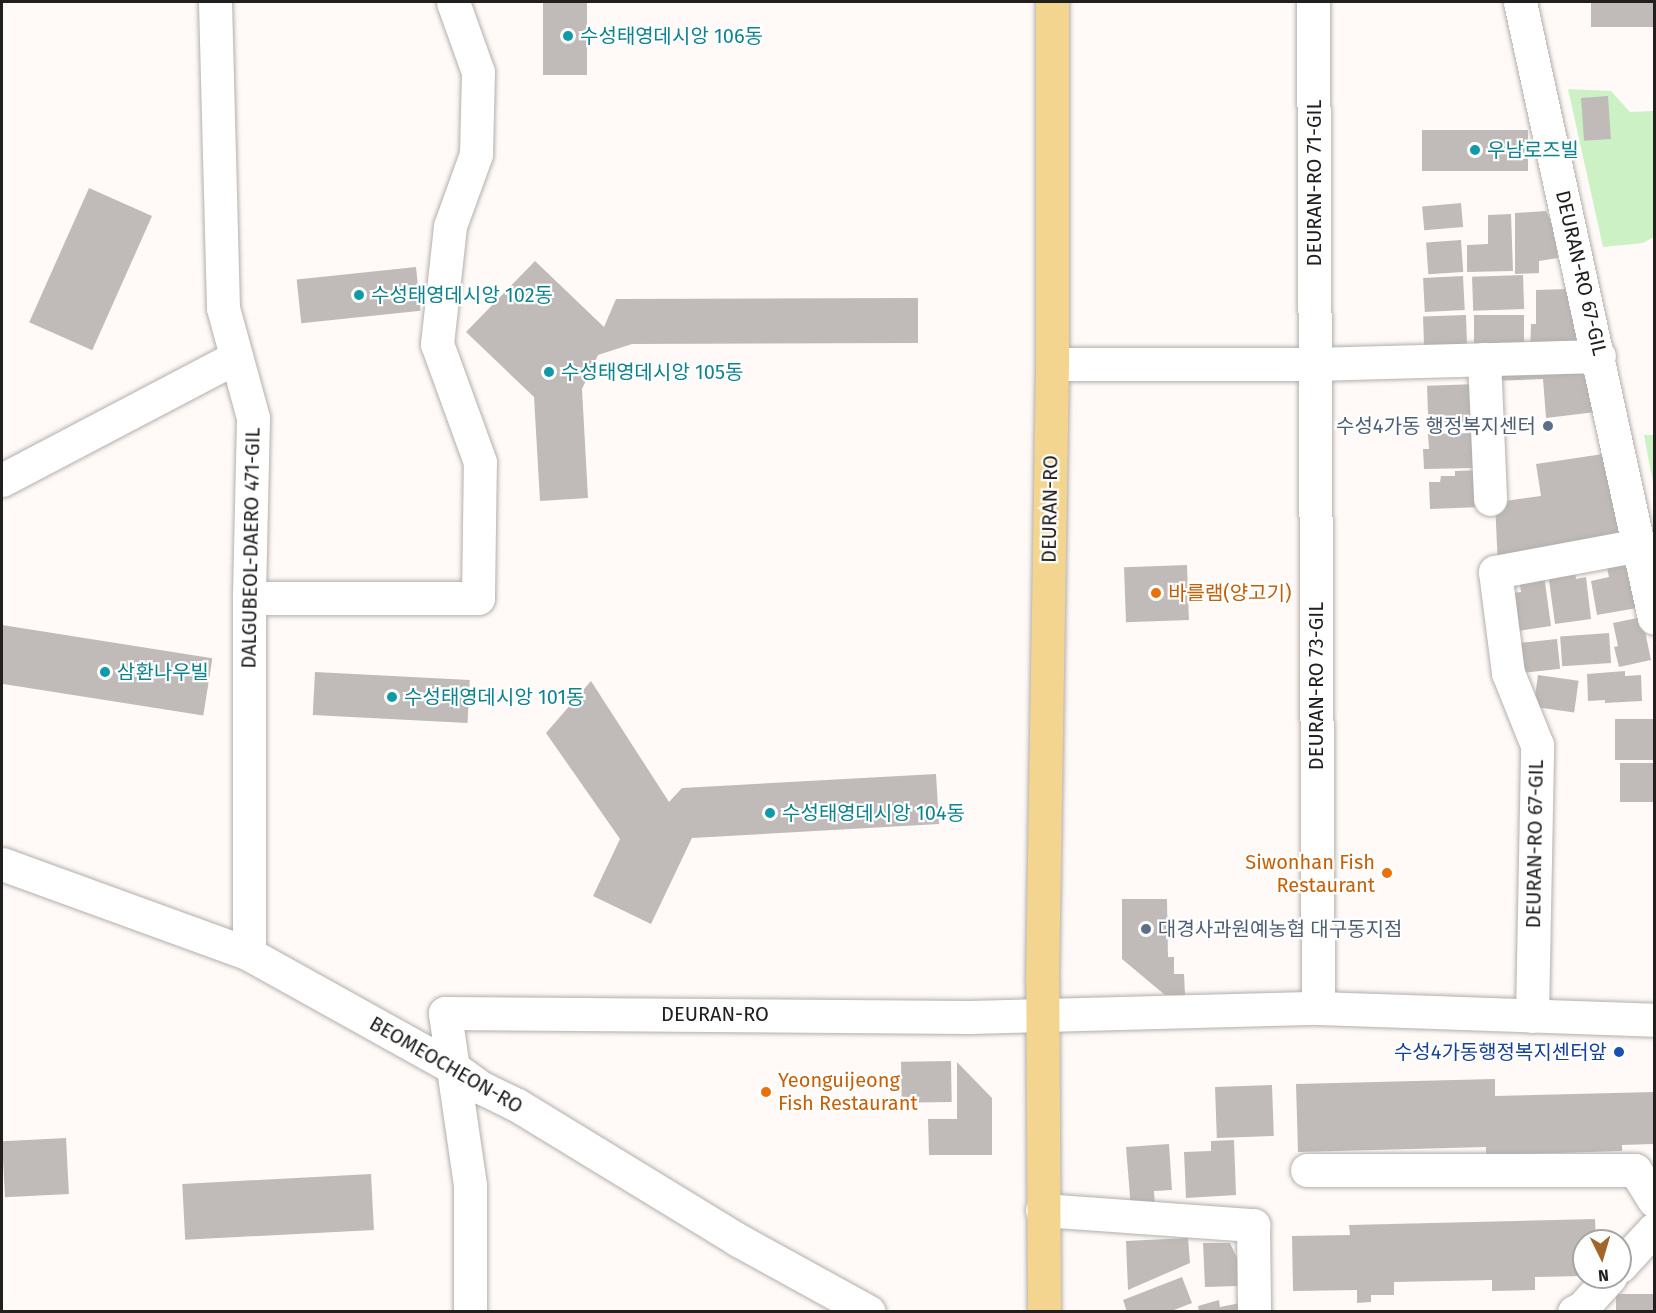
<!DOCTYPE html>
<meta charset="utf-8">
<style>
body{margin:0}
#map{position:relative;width:1656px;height:1313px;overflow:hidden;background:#fffaf7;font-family:"Fira Sans","Noto Sans KR",sans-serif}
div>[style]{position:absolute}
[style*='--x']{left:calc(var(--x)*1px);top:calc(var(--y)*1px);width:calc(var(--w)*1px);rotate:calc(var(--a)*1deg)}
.green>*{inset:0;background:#ccf1c5}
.building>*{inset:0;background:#c0bbb8;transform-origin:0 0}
.roads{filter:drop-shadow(0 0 2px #b3afac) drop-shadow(0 0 2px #b3afac)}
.minor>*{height:33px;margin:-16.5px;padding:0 16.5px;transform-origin:16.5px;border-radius:16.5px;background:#fff}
.major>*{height:33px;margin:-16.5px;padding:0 16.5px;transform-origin:16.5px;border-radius:16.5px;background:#f4d58f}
.dots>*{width:16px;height:16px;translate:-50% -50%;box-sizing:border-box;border:3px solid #fff;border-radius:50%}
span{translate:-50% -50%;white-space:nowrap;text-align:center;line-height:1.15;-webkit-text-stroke:4.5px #fff;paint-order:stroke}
.culture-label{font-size:20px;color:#0d838f}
.left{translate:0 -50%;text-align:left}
.street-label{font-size:20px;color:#22201f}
.service-label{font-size:20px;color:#4e5e75}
.right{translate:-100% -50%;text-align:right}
.food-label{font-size:20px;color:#c56008}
.transit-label{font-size:20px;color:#164399}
.frame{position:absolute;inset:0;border:3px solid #22201f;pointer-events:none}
.north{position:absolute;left:1572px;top:1229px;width:60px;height:60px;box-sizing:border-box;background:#fff;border:2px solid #a7a6a5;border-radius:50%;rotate:175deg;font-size:16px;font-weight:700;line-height:24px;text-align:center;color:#22201f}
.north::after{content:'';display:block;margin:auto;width:21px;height:27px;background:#a26728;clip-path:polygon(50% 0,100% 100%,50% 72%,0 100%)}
</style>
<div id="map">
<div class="green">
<div style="clip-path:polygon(1568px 89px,1611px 91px,1630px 112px,1654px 111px,1654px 237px,1643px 243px,1603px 247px)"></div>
<div style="clip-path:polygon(1644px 435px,1654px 435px,1654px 488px)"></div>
</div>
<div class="building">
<div style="left:543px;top:2px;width:44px;height:73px"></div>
<div style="left:1591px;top:2px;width:63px;height:25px"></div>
<div style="left:1608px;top:96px;width:43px;height:27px;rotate:86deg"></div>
<div style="left:1422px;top:130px;width:106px;height:41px"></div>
<div style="left:89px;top:188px;width:69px;height:147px;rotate:24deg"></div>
<div style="left:1461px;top:203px;width:24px;height:39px;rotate:85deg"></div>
<div style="clip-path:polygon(1546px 211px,1553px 226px,1558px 258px,1539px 261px,1539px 273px,1515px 274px,1515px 213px)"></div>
<div style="clip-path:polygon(1511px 214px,1513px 271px,1467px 272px,1467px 245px,1488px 244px,1488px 215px)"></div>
<div style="left:1461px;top:240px;width:32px;height:35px;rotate:86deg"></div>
<div style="clip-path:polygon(535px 261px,604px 327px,616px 299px,918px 298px,918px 343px,632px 344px,598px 355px,582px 389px,588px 498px,540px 501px,534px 397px,466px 332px)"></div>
<div style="left:416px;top:267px;width:44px;height:120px;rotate:84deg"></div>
<div style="left:1523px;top:275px;width:34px;height:51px;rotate:88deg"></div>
<div style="left:1463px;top:276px;width:34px;height:40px;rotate:87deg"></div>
<div style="clip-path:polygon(1567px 289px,1580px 339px,1570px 349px,1530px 351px,1531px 324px,1536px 324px,1536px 290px)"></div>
<div style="left:1466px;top:315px;width:35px;height:43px;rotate:88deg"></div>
<div style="left:1474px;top:315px;width:50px;height:36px"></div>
<div style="clip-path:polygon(1489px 366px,1591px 366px,1629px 542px,1498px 567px,1491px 416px,1498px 502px,1541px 496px,1536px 464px,1603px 454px,1596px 412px,1546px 418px,1543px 379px,1490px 381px)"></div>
<div style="left:1479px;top:384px;width:37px;height:52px;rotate:88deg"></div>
<div style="clip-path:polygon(1477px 433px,1478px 468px,1424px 469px,1423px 449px,1429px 449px,1428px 434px)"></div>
<div style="clip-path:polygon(1481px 470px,1482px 507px,1430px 509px,1429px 482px,1440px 482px,1441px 476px,1455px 476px,1455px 471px)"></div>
<div style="clip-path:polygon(1621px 561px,1630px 573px,1637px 608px,1597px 615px,1591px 581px,1609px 577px,1606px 563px)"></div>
<div style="left:1187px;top:565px;width:55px;height:63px;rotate:88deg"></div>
<div style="clip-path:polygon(1575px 569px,1576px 579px,1586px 577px,1591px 619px,1555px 624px,1548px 573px)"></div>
<div style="clip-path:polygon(1544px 575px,1551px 626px,1510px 632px,1512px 593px,1521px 592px,1519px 578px)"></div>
<div style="clip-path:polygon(1642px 617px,1651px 660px,1619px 667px,1614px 647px,1618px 646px,1613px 623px)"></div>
<div style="left:2px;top:625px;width:213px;height:58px;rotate:9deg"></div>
<div style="left:1609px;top:633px;width:30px;height:49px;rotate:86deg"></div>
<div style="left:1557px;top:639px;width:30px;height:43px;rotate:84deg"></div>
<div style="clip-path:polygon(1625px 671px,1625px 676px,1641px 675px,1642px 701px,1605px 703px,1605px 700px,1588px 701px,1587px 674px)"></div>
<div style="left:315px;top:672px;width:155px;height:43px;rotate:3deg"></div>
<div style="left:1538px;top:675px;width:41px;height:32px;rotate:8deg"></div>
<div style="clip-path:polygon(591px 681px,669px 802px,682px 788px,936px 774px,939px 824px,692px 838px,651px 924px,593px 896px,620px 839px,546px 733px)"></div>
<div style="left:1654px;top:719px;width:41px;height:39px;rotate:90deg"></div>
<div style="left:1654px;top:763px;width:39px;height:34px;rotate:90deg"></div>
<div style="clip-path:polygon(1122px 899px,1167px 899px,1168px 957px,1174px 957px,1174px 974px,1184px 974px,1185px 995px,1165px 995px,1122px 959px)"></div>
<div style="left:951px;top:1061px;width:41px;height:50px;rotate:89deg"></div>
<div style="clip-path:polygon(957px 1062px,992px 1098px,992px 1155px,929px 1155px,928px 1119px,957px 1119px)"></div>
<div style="clip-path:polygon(1495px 1079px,1495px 1096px,1654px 1092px,1654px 1144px,1622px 1145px,1622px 1151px,1486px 1155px,1486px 1147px,1298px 1152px,1296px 1084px)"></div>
<div style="left:1272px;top:1085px;width:51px;height:57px;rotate:88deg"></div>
<div style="left:66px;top:1138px;width:56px;height:64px;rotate:87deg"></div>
<div style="clip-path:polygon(1234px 1140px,1236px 1195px,1186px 1198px,1184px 1152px,1211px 1151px,1211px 1141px)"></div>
<div style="clip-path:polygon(1169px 1144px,1172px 1190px,1154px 1191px,1155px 1207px,1131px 1209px,1126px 1147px)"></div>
<div style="left:371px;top:1174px;width:56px;height:189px;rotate:87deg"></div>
<div style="clip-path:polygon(1595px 1219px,1596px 1241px,1584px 1241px,1584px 1276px,1535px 1277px,1535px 1290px,1492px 1291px,1492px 1280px,1394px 1282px,1394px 1295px,1371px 1295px,1371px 1302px,1357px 1303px,1357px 1290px,1293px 1291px,1292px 1236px,1350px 1235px,1349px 1225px)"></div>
<div style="clip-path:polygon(1188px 1238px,1190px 1263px,1128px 1290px,1126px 1241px)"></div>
<div style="clip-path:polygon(1203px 1243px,1230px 1243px,1238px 1260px,1238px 1286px,1205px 1287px)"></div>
<div style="clip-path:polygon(1182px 1277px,1192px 1303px,1169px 1312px,1127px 1312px,1123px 1300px)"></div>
<div style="left:1654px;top:1294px;width:18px;height:38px;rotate:90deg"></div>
<div style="clip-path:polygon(1219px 1300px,1220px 1307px,1240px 1303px,1242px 1310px,1199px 1312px,1198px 1306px)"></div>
</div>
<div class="roads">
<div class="minor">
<div style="--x:215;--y:2;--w:306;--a:88.5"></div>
<div style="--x:223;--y:308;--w:114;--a:74.7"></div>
<div style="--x:253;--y:418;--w:180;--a:91.3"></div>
<div style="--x:249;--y:598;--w:356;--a:90"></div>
<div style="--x:1313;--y:2;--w:1006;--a:89.72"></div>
<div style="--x:1520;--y:2;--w:630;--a:77.73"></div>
<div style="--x:1484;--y:359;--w:140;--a:87.5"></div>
<div style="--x:1052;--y:364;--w:262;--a:0"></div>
<div style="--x:1314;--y:364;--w:285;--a:-1.6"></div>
<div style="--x:2;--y:480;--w:264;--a:-27.7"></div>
<div style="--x:249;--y:598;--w:229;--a:0"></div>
<div style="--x:478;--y:598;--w:136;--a:-89.2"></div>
<div style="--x:480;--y:462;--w:126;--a:-110"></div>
<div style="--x:437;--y:344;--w:119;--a:-83.7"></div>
<div style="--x:450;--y:226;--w:77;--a:-70.1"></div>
<div style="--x:476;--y:154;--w:82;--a:-88.6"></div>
<div style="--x:478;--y:72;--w:74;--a:-109.7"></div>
<div style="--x:2;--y:864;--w:263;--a:20"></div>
<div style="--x:249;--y:954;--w:235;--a:29.1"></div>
<div style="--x:454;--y:1068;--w:34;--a:36"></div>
<div style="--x:482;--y:1088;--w:39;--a:26"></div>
<div style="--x:517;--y:1105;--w:259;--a:31.4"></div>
<div style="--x:738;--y:1240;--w:149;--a:28.8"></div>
<div style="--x:1532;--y:1016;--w:271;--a:-88.9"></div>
<div style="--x:1537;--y:745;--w:78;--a:-111.9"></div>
<div style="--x:1508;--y:673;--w:102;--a:-97.3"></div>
<div style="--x:1495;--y:572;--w:147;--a:-10.6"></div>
<div style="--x:1307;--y:1170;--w:328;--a:0"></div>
<div style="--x:1635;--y:1170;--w:36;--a:58"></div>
<div style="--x:1042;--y:1210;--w:212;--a:4.1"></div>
<div style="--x:1253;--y:1225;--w:87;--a:89.3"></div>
<div style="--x:1620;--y:1266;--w:50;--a:-47.4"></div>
<div style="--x:470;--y:1312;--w:127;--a:-90"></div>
<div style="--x:470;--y:1185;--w:174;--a:-98.3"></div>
<div style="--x:445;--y:1013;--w:524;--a:0.44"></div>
<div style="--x:969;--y:1017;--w:349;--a:-1.5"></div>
<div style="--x:1318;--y:1008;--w:336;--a:2"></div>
<div style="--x:1574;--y:1312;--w:9;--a:-27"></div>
<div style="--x:1582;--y:1308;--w:42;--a:-47.9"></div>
</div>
<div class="major">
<div style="--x:1044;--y:1312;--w:332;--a:-90.3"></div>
<div style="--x:1042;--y:980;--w:616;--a:-89.07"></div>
<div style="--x:1052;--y:364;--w:362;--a:-90"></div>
</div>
</div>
<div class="dots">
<div style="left:568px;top:36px;background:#0f9aa8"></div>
<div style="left:1475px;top:150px;background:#0f9aa8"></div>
<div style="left:359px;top:295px;background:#0f9aa8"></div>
<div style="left:549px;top:372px;background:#0f9aa8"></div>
<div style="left:1548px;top:426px;background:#5c6f8a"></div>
<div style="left:1156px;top:593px;background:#e8710a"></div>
<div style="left:105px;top:672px;background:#0f9aa8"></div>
<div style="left:392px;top:697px;background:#0f9aa8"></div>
<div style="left:770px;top:813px;background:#0f9aa8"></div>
<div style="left:1387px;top:873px;background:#e8710a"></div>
<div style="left:1146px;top:929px;background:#5c6f8a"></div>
<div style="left:1619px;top:1052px;background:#1a4fb4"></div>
<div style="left:766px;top:1092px;background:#e8710a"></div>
</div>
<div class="culture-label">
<span class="left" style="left:580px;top:36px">수성태영데시앙 106동</span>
<span class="left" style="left:1487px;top:150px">우남로즈빌</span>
<span class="left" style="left:371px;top:295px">수성태영데시앙 102동</span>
<span class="left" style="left:561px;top:372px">수성태영데시앙 105동</span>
<span class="left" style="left:117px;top:672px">삼환나우빌</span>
<span class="left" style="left:404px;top:697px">수성태영데시앙 101동</span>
<span class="left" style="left:782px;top:813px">수성태영데시앙 104동</span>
</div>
<div class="street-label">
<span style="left:1314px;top:183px;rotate:-90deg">DEURAN-RO 71-GIL</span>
<span style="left:1581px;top:273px;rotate:77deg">DEURAN-RO 67-GIL</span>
<span style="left:1050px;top:509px;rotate:-89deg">DEURAN-RO</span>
<span style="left:251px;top:548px;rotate:-89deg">DALGUBEOL-DAERO 471-GIL</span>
<span style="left:1316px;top:686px;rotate:-90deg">DEURAN-RO 73-GIL</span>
<span style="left:1535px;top:844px;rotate:-89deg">DEURAN-RO 67-GIL</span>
<span style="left:715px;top:1014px">DEURAN-RO</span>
<span style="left:446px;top:1065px;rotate:30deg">BEOMEOCHEON-RO</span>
</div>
<div class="service-label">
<span class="right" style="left:1536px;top:426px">수성4가동 행정복지센터</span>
<span class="left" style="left:1158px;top:929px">대경사과원예농협 대구동지점</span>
</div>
<div class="food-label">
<span class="left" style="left:1168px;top:593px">바를램(양고기)</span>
<span class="right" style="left:1375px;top:874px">Siwonhan Fish<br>Restaurant</span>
<span class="left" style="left:778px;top:1092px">Yeonguijeong<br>Fish Restaurant</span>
</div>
<div class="transit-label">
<span class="right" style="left:1607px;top:1052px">수성4가동행정복지센터앞</span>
</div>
<div class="frame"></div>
<div class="north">N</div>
</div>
